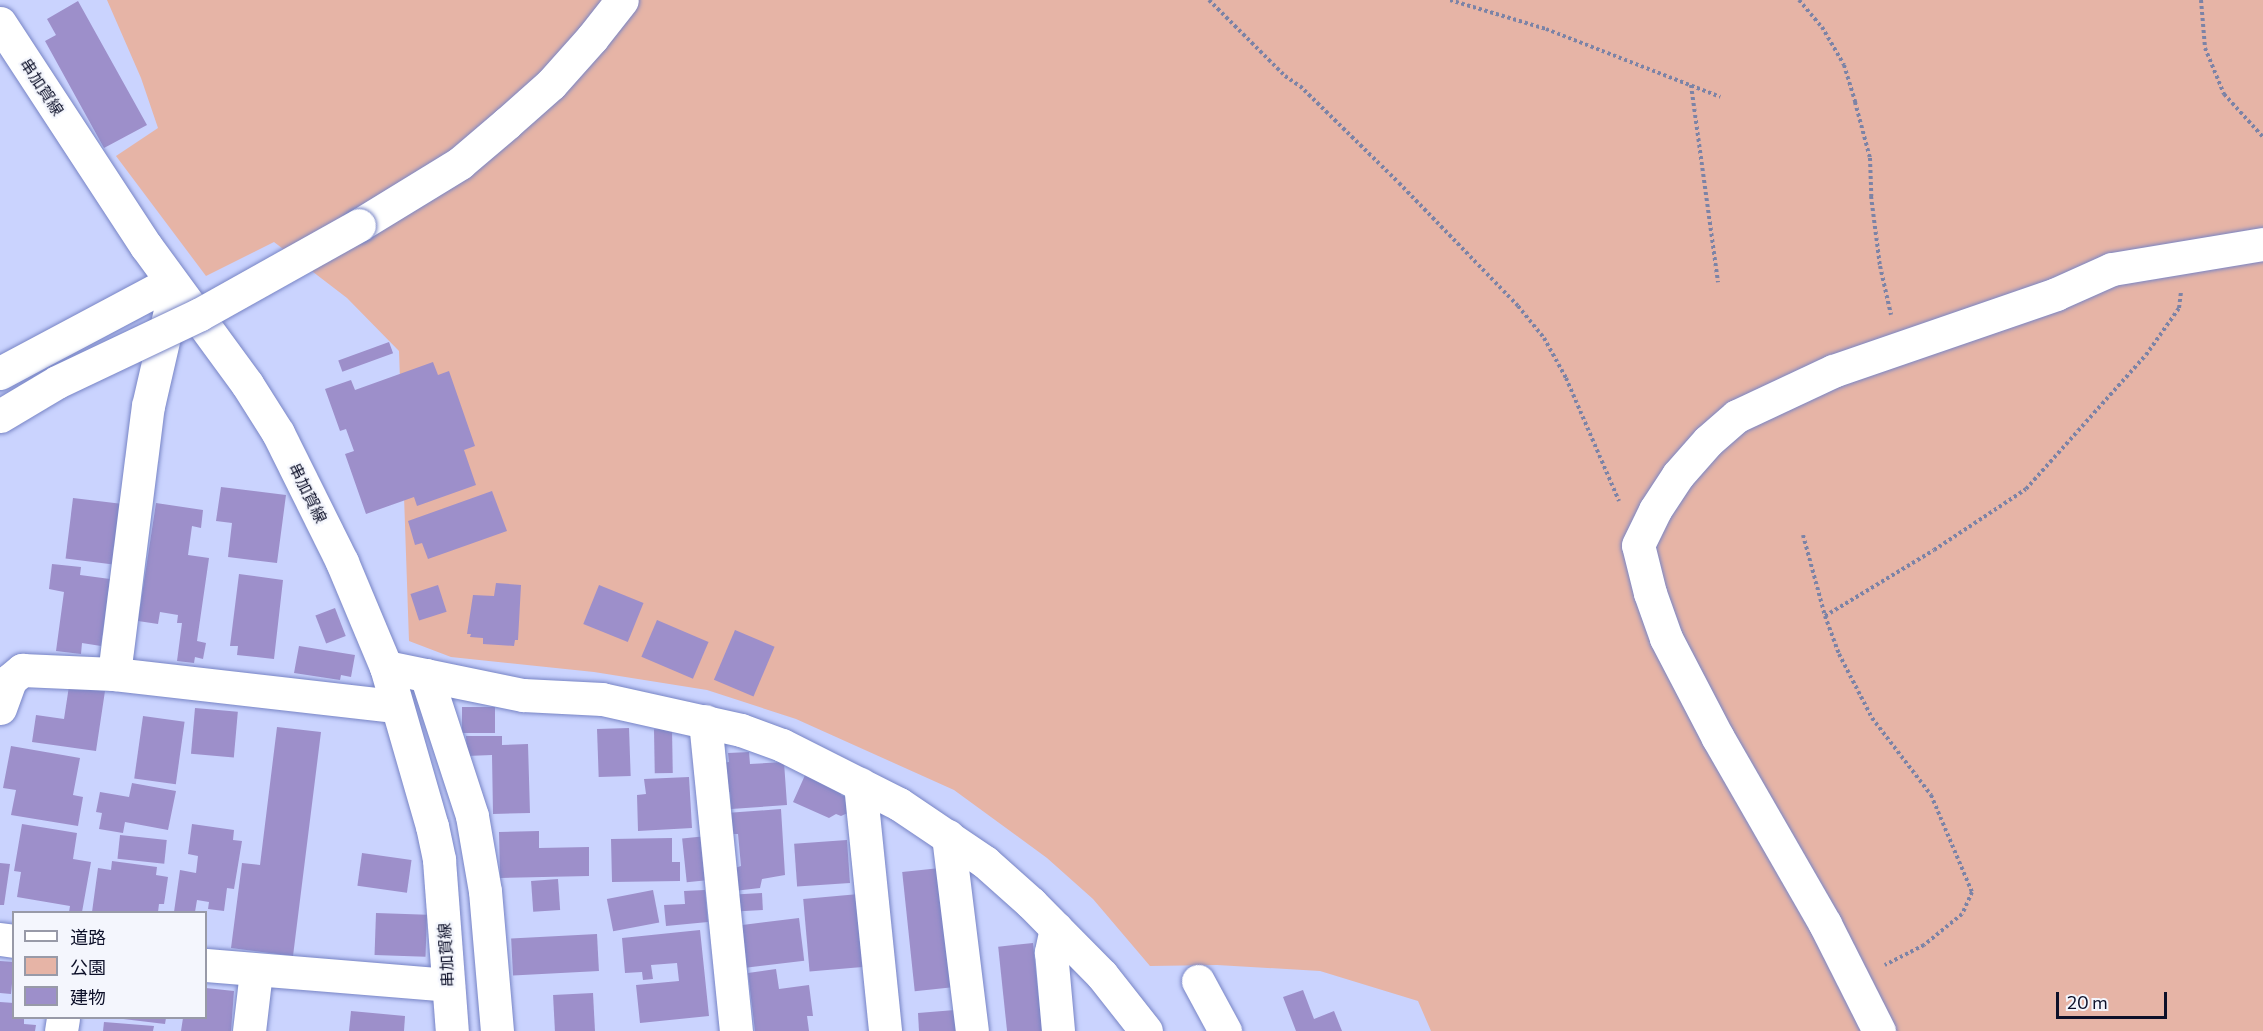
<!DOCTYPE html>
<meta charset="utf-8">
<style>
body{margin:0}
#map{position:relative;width:2263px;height:1031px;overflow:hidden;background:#cad3fe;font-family:Commissioner,"Noto Sans JP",sans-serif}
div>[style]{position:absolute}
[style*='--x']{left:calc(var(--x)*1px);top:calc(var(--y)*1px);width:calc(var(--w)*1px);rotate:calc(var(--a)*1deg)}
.green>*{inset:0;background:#e6b4a6}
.building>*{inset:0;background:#9d8fca;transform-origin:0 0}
.path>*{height:4px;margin-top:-2px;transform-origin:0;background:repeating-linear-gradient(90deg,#7c83a6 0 3px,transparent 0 6px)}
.roads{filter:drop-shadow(0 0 2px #7784c5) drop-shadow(0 0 2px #7784c5)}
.minor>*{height:33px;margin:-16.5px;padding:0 16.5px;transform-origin:16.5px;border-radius:16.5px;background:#fff}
.major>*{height:33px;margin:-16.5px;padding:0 16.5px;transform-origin:16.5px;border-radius:16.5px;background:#fff}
.bridges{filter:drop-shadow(0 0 2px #7784c5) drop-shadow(0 0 2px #7784c5)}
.minor-bridge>*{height:33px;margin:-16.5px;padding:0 16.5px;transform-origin:16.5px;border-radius:16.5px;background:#fff}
span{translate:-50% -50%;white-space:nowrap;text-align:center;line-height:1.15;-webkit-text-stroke:4.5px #f4f6fd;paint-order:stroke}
.street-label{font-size:16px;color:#0d1029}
.legend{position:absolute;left:12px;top:911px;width:195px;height:108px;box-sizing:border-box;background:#f4f6fd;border:2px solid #989aa8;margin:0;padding:8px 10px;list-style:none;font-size:18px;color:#0d1029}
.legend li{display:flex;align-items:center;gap:12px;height:30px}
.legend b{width:30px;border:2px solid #989aa8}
.scale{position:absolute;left:2056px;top:992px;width:111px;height:27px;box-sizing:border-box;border:3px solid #0d1029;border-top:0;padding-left:8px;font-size:18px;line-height:21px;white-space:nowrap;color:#0d1029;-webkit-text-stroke:4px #f4f6fd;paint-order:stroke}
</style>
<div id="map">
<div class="green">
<div style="clip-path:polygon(107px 0,2263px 0,2263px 1031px,1431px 1031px,1418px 1001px,1320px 971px,1217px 965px,1150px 966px,1093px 899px,1047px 858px,954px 790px,796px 719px,707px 690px,594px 672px,451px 657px,409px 641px,399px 351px,347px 298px,274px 242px,206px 276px,116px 156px,158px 128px,141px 78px)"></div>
</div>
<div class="building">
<div style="clip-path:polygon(78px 1px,147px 125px,104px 148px,45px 41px,56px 35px,47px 19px)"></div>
<div style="left:389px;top:342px;width:12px;height:54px;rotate:70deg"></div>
<div style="clip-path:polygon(433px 362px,438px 375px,449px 371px,475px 446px,464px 450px,476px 485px,417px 506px,414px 497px,366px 514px,345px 454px,354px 451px,346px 429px,340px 431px,325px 389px,351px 380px,355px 390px)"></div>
<div style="clip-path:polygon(221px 487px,286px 495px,277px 563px,228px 557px,232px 523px,216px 521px)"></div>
<div style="clip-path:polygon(492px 491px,507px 531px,428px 559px,422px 543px,415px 545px,408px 521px)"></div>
<div style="left:73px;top:498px;width:48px;height:61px;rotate:7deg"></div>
<div style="clip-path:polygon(156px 503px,203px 510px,201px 528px,192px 526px,188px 555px,209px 558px,197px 641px,206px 643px,203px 659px,195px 657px,194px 663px,177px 661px,182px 623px,177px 623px,178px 615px,160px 612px,158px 624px,138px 621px)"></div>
<div style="clip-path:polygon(52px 564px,81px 567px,80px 575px,110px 579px,101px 646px,82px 643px,81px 654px,56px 651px,64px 592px,49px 589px)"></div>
<div style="clip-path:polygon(239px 574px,283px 580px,274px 659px,237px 655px,238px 646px,230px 646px)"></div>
<div style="clip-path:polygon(496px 583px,521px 585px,518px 640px,515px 640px,514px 646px,483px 644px,483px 638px,470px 637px,471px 634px,467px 634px,473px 595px,494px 596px)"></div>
<div style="left:438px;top:585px;width:28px;height:29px;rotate:72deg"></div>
<div style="left:599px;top:585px;width:48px;height:42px;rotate:22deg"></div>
<div style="left:335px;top:608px;width:30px;height:21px;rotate:69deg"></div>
<div style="left:657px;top:620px;width:56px;height:40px;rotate:23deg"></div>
<div style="left:735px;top:630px;width:43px;height:54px;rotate:23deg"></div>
<div style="clip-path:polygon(299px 646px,355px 655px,351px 677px,341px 675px,340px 680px,294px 673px)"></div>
<div style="clip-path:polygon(69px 686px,105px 691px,96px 751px,32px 742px,36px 715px,64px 719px)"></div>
<div style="left:462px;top:707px;width:33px;height:26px"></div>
<div style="left:195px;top:708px;width:43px;height:46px;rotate:5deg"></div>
<div style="left:143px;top:716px;width:42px;height:63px;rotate:8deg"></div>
<div style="clip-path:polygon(277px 727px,321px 732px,293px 956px,231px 948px,242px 863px,260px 865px)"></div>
<div style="left:629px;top:728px;width:48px;height:32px;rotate:88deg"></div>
<div style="left:672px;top:729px;width:44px;height:18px;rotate:89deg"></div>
<div style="clip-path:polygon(466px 736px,502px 736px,502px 745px,528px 744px,530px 813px,493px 814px,492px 755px,467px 756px)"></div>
<div style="clip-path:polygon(11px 746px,80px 758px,73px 795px,83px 797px,78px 826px,11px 815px,16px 790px,3px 788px)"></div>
<div style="clip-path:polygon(749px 752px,750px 764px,784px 762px,787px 805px,731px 809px,730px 792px,723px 791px,722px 763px,729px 762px,728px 753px)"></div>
<div style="clip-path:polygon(806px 773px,844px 789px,841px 795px,846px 797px,850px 812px,841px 816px,836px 814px,829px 818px,793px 802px)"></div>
<div style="clip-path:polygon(689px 777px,692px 828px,638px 831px,637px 795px,646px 794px,644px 779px)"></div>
<div style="clip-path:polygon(132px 783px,176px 791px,168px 830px,125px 822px,123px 833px,99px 829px,102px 813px,96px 812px,100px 792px,129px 797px)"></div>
<div style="clip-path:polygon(781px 809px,785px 875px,762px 879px,760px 888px,734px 891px,732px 869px,741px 866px,738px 834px,729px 834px,726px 813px)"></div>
<div style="clip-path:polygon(22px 824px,77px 833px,73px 859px,91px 862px,82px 912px,69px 912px,70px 906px,17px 897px,21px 872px,14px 871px)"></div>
<div style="clip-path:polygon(192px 824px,234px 830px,233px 840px,242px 841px,234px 889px,227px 888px,224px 911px,208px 909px,209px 902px,197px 900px,195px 912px,174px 912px,180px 870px,196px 873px,198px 856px,188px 854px)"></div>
<div style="clip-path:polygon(539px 831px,539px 848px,589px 847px,589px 876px,500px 878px,499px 832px)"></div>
<div style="left:120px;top:835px;width:47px;height:24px;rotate:6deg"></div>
<div style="left:707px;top:836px;width:44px;height:25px;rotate:84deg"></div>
<div style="clip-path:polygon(672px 838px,672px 862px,680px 862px,680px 881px,612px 882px,611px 839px)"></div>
<div style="left:847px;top:840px;width:43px;height:53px;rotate:86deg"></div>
<div style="left:362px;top:853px;width:50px;height:33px;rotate:8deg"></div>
<div style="clip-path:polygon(112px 861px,157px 867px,156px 875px,168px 877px,164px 904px,159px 904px,158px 912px,92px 912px,98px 868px,111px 870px)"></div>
<div style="clip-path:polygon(0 863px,10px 864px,4px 905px,0 905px)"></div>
<div style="left:940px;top:868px;width:120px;height:38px;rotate:84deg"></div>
<div style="left:558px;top:879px;width:31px;height:27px;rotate:86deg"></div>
<div style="left:653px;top:890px;width:33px;height:47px;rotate:79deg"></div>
<div style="clip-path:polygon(705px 890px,708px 922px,666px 926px,664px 905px,685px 904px,684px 891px)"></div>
<div style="left:762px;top:893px;width:17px;height:27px;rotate:87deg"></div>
<div style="left:859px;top:894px;width:73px;height:56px;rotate:85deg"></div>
<div style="left:376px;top:913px;width:51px;height:42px;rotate:2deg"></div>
<div style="left:799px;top:918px;width:43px;height:61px;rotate:83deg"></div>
<div style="clip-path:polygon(700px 930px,709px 1016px,640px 1023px,636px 985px,679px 981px,677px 963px,651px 965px,653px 979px,643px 980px,642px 972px,625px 973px,622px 938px)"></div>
<div style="left:597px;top:934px;width:37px;height:86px;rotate:87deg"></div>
<div style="left:1033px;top:943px;width:89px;height:35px;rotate:84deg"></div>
<div style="clip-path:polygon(0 961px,14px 962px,11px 994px,0 993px)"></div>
<div style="clip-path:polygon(776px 969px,779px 989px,809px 985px,813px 1016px,807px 1016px,809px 1031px,755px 1031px,748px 973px)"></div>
<div style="clip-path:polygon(206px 988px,234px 991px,231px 1031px,181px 1031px,183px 1018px,206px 1018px)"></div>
<div style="clip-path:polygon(1303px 990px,1314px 1019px,1334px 1011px,1342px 1031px,1296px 1031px,1283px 997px)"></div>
<div style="left:593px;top:993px;width:38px;height:40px;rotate:87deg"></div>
<div style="clip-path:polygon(0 1002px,14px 1003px,14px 1018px,24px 1018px,24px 1024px,36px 1025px,35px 1031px,0 1031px)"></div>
<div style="clip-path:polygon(955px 1010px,956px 1031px,919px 1031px,918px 1013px)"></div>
<div style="clip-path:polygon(351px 1011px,405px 1016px,404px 1031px,349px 1031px)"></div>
<div style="clip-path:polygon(115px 1018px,166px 1018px,165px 1024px)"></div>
<div style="clip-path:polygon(104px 1022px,154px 1026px,153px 1031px,103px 1031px)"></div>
</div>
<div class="path">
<div style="--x:1209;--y:0;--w:107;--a:45"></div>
<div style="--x:1285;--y:76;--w:18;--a:34"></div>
<div style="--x:1300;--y:86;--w:139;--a:44.4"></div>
<div style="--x:1399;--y:183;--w:171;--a:45.9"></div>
<div style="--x:1518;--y:306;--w:41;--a:50.9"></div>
<div style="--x:1544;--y:338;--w:46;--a:61.2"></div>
<div style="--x:1566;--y:378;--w:134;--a:66.7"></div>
<div style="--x:1450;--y:0;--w:100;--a:16.8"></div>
<div style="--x:1546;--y:29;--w:187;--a:21.3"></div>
<div style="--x:1799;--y:0;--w:35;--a:50"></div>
<div style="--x:1822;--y:27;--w:44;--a:59.9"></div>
<div style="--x:1844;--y:65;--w:39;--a:73"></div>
<div style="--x:1855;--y:102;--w:58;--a:75"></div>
<div style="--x:1870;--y:158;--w:38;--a:88"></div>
<div style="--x:1871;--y:196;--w:71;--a:82.7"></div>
<div style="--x:1880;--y:266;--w:50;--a:77.3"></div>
<div style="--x:2201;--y:0;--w:48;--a:85.2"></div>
<div style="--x:2205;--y:48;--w:50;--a:67.6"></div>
<div style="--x:2224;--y:94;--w:58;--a:47.8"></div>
<div style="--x:1691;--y:85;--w:199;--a:82.2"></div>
<div style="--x:1803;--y:535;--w:84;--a:74.8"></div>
<div style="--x:1825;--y:616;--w:40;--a:69.8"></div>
<div style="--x:1839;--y:654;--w:72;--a:62.7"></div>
<div style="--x:1872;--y:718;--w:97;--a:52.5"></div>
<div style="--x:1931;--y:795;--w:105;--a:67.1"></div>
<div style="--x:1972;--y:892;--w:24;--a:114"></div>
<div style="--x:1962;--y:914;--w:49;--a:140.8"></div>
<div style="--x:1924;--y:945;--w:44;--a:152.9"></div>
<div style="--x:1825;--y:616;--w:127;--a:-31.2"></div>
<div style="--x:1934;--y:550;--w:110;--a:-33.5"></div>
<div style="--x:2026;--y:489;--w:180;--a:-48.2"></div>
<div style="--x:2146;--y:355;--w:57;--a:-54.9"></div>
<div style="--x:2179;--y:308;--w:16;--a:-83"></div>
</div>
<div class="roads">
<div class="minor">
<div style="--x:359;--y:225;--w:119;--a:-31.5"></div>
<div style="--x:460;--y:163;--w:62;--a:-40.4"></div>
<div style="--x:507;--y:123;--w:59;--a:-41.6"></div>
<div style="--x:551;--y:84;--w:62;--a:-48.3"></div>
<div style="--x:592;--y:38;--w:48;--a:-51.7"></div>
<div style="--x:0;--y:373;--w:194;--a:-28"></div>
<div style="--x:386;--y:667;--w:140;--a:11.6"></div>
<div style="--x:523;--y:695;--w:79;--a:2.9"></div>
<div style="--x:602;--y:699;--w:142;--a:12.6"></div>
<div style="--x:741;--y:730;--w:44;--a:20.1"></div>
<div style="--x:782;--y:745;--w:131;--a:26.8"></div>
<div style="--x:899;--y:804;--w:104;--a:34"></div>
<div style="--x:985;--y:862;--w:62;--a:41.7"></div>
<div style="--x:1031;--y:903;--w:101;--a:45.4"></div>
<div style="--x:1102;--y:975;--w:71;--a:51.8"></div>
<div style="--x:114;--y:674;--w:270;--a:-82.8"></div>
<div style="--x:148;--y:406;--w:120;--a:-77"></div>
<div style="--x:426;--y:675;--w:148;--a:71.9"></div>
<div style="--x:472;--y:816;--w:76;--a:80.2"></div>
<div style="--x:485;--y:891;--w:141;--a:85.1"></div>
<div style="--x:0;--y:708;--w:30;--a:-70"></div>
<div style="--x:10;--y:680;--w:16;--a:-40"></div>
<div style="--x:22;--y:670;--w:92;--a:2.5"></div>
<div style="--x:114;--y:674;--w:283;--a:6.5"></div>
<div style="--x:705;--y:721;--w:312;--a:84.3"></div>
<div style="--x:860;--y:784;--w:248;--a:84.2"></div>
<div style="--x:948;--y:836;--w:196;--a:83"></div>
<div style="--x:1056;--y:928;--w:25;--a:102"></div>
<div style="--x:1051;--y:952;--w:79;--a:84.9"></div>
<div style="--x:0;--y:939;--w:14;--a:8"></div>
<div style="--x:206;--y:965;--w:243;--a:4.7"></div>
<div style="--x:1198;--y:981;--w:57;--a:61.6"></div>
<div style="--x:61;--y:1031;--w:13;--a:-81"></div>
<div style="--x:249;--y:1031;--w:60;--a:-83.3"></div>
<div style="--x:1879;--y:1031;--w:120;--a:-116.8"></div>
<div style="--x:1825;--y:924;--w:215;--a:-119.9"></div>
<div style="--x:1718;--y:738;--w:113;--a:-117.5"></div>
<div style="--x:1666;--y:638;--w:48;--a:-109.6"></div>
<div style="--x:1650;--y:593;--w:49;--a:-104"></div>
<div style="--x:1638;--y:545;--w:39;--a:-64"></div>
<div style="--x:1655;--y:510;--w:42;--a:-56.7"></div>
<div style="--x:1678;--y:475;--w:45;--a:-48.6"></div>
<div style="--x:1708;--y:441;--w:38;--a:-41"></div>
<div style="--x:1737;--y:416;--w:106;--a:-25.1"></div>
<div style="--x:1833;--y:371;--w:236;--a:-19"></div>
<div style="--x:2056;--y:294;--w:61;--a:-24.1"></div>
<div style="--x:2112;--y:269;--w:153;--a:-9.4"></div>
</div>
<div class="major">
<div style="--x:0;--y:23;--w:267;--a:56.8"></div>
<div style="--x:146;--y:246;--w:171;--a:53.8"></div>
<div style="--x:247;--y:384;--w:58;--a:57.7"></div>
<div style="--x:278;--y:433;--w:144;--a:63.6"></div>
<div style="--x:342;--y:562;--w:114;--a:67.3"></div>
<div style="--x:386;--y:667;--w:166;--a:73.9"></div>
<div style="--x:432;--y:826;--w:35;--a:78"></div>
<div style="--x:439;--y:860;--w:171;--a:85.7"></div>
</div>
</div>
<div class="bridges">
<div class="minor-bridge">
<div style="--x:0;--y:416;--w:66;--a:-30.8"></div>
<div style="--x:57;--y:382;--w:158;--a:-25.4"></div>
<div style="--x:200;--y:314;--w:182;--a:-29.2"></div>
</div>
</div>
<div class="street-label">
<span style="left:42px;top:87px;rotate:57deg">串加賀線</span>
<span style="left:308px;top:493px;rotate:64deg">串加賀線</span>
<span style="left:446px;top:955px;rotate:-93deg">串加賀線</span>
</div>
<ul class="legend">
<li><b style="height:8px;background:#fff"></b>道路</li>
<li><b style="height:16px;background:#e6b4a6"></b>公園</li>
<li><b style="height:16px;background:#9d8fca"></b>建物</li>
</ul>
<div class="scale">20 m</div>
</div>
